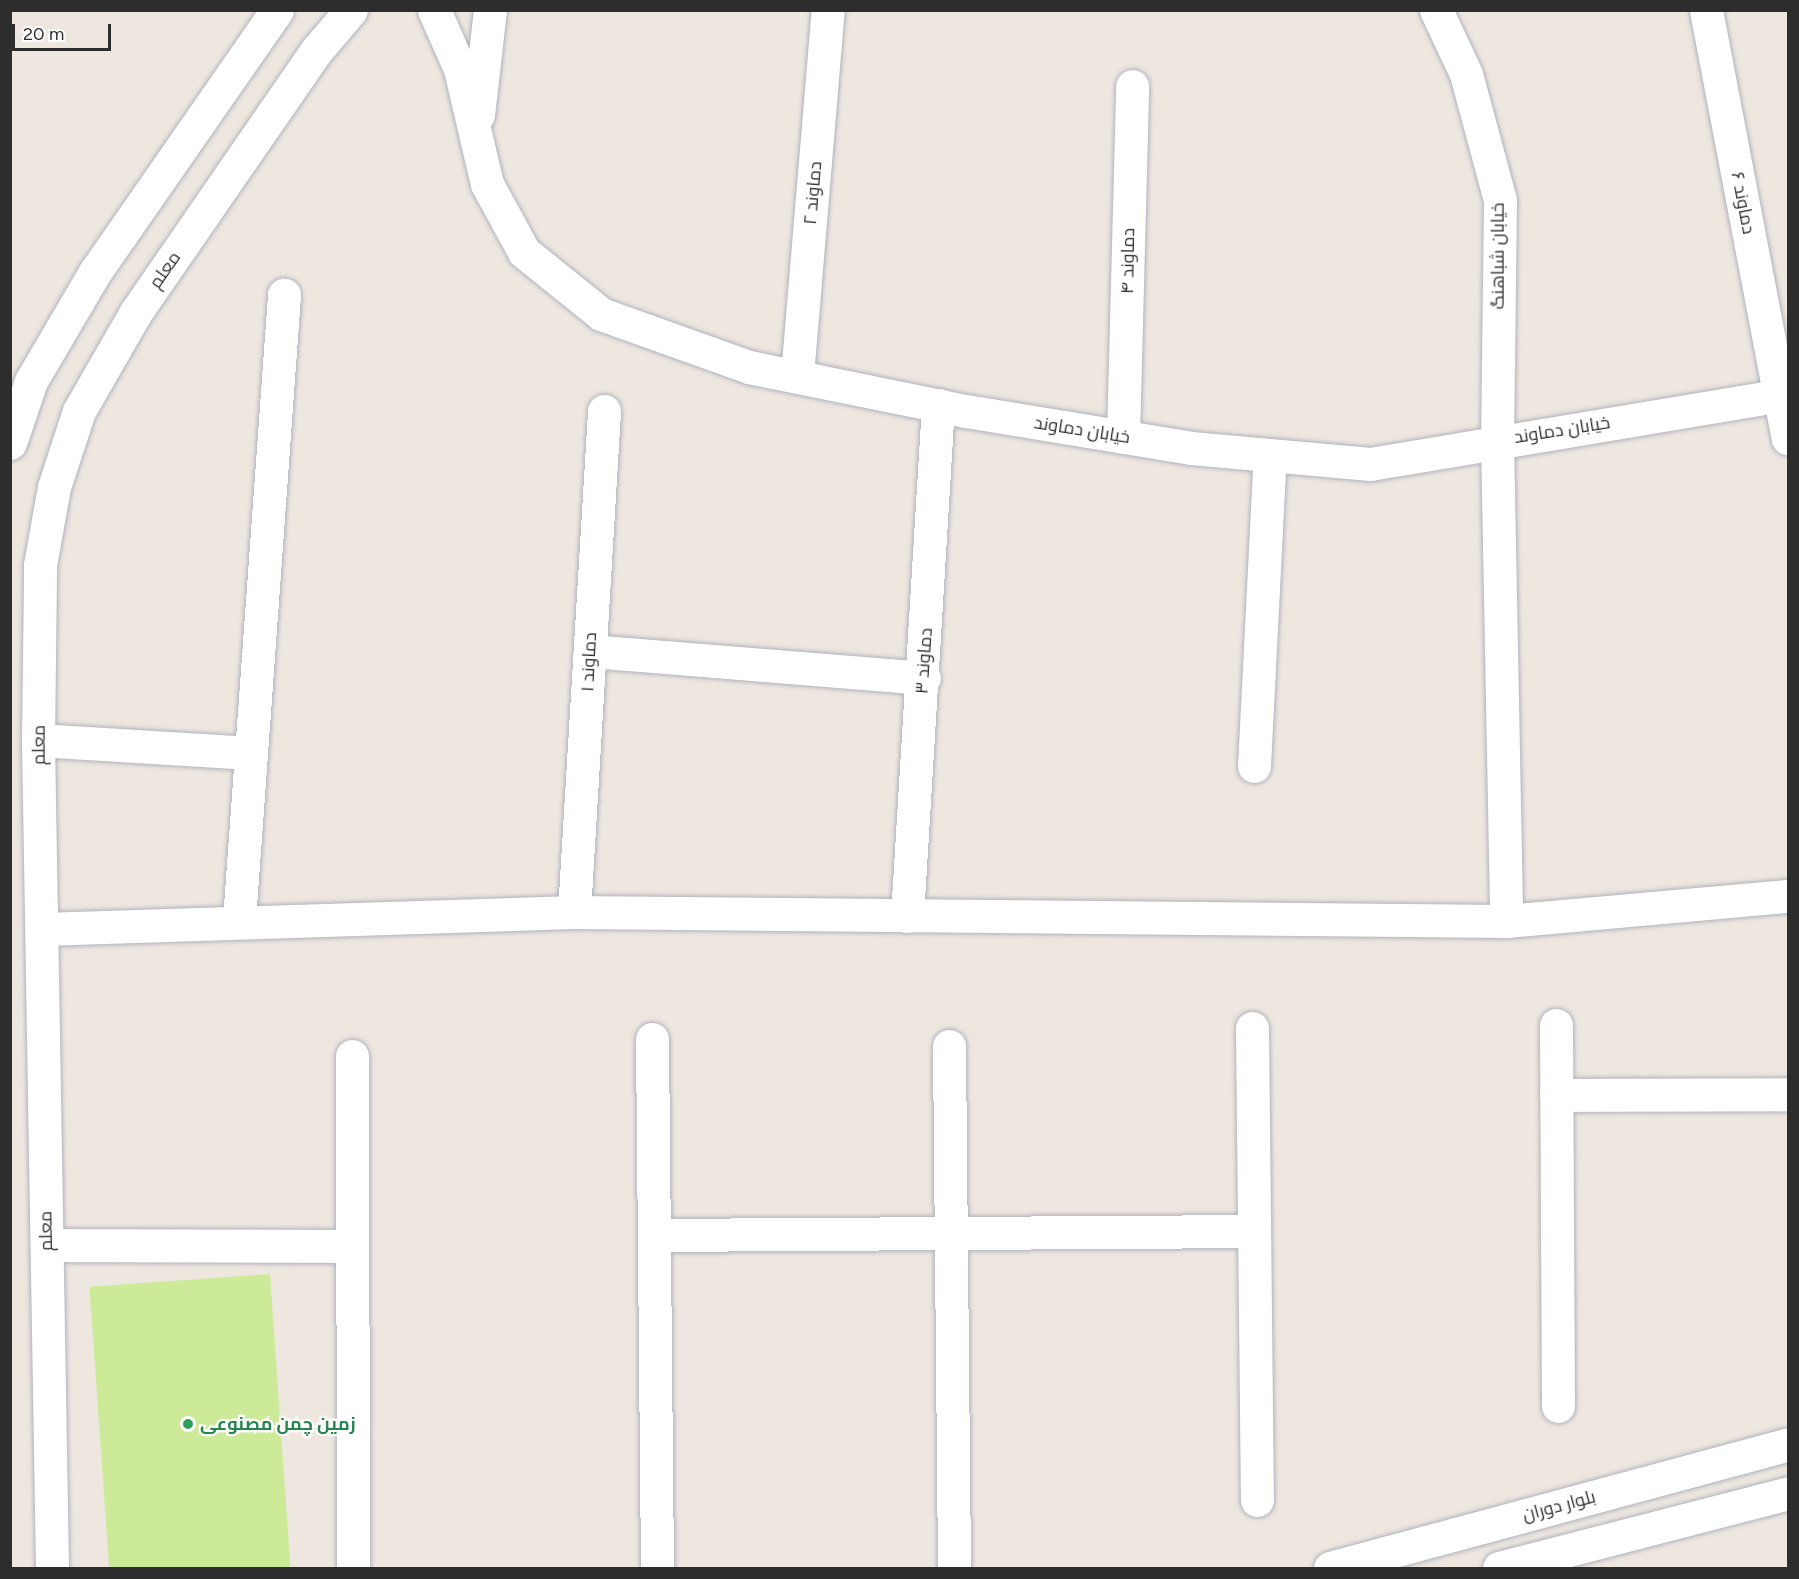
<!DOCTYPE html>
<meta charset="utf-8">
<style>
body{margin:0}
#map{position:relative;width:1799px;height:1579px;overflow:hidden;background:#eee7e0;font-family:Figtree,Cairo,sans-serif}
div>[style]{position:absolute}
[style*='--x']{left:calc(var(--x)*1px);top:calc(var(--y)*1px);width:calc(var(--w)*1px);rotate:calc(var(--a)*1deg)}
.pitch>*{inset:0;background:#cdea99;transform-origin:0 0}
.roads{filter:drop-shadow(0 0 2px #b0b3bd) drop-shadow(0 0 2px #b0b3bd)}
.street>*{height:33px;margin:-16.5px;padding:0 16.5px;transform-origin:16.5px;border-radius:16.5px;background:#fff}
.secondary>*{height:33px;margin:-16.5px;padding:0 16.5px;transform-origin:16.5px;border-radius:16.5px;background:#fff}
.dots>*{width:16px;height:16px;translate:-50% -50%;box-sizing:border-box;border:3px solid #fff;border-radius:50%}
span{translate:-50% -50%;white-space:nowrap;text-align:center;line-height:1.15;-webkit-text-stroke:4.5px #fff;paint-order:stroke}
.street-label{font-size:18px;color:#2d2d2d}
.leisure-label{font-size:18px;color:#27864d;font-weight:700}
.left{translate:0 -50%;text-align:left}
.frame{position:absolute;inset:0;border:12px solid #2d2d2d;pointer-events:none}
.scale{position:absolute;left:12px;top:24px;width:99px;height:27px;box-sizing:border-box;border:3px solid #2d2d2d;border-top:0;padding-left:8px;font-size:18px;line-height:21px;white-space:nowrap;color:#2d2d2d;-webkit-text-stroke:4px #fff;paint-order:stroke}
</style>
<div id="map">
<div class="pitch">
<div style="left:270px;top:1274px;width:295px;height:181px;rotate:86deg"></div>
</div>
<div class="roads">
<div class="street">
<div style="--x:434;--y:10;--w:64;--a:66.2"></div>
<div style="--x:460;--y:69;--w:118;--a:76.8"></div>
<div style="--x:487;--y:184;--w:77;--a:61.4"></div>
<div style="--x:524;--y:252;--w:99;--a:38.8"></div>
<div style="--x:601;--y:314;--w:157;--a:19.7"></div>
<div style="--x:749;--y:367;--w:221;--a:11.5"></div>
<div style="--x:966;--y:411;--w:228;--a:9.3"></div>
<div style="--x:1191;--y:448;--w:180;--a:5.1"></div>
<div style="--x:1370;--y:464;--w:424;--a:-9.5"></div>
<div style="--x:1436;--y:10;--w:71;--a:64.9"></div>
<div style="--x:1466;--y:74;--w:131;--a:74.9"></div>
<div style="--x:1500;--y:200;--w:240;--a:90.7"></div>
<div style="--x:1497;--y:440;--w:481;--a:88.9"></div>
<div style="--x:1706;--y:10;--w:436;--a:79.2"></div>
<div style="--x:478;--y:115;--w:106;--a:-83.5"></div>
<div style="--x:797;--y:376;--w:367;--a:-85.2"></div>
<div style="--x:1123;--y:437;--w:351;--a:-88.5"></div>
<div style="--x:590;--y:651;--w:335;--a:4.6"></div>
<div style="--x:38;--y:740;--w:213;--a:3.5"></div>
<div style="--x:1254;--y:766;--w:311;--a:-87.1"></div>
<div style="--x:574;--y:912;--w:502;--a:-86.57"></div>
<div style="--x:907;--y:916;--w:512;--a:-86.53"></div>
<div style="--x:239;--y:920;--w:627;--a:-85.88"></div>
<div style="--x:42;--y:929;--w:532;--a:-1.83"></div>
<div style="--x:574;--y:912;--w:932;--a:0.55"></div>
<div style="--x:1506;--y:921;--w:283;--a:-5.1"></div>
<div style="--x:1556;--y:1025;--w:381;--a:89.7"></div>
<div style="--x:1252;--y:1028;--w:472;--a:89.4"></div>
<div style="--x:652;--y:1039;--w:529;--a:89.46"></div>
<div style="--x:949;--y:1046;--w:522;--a:89.45"></div>
<div style="--x:352;--y:1056;--w:512;--a:89.89"></div>
<div style="--x:1556;--y:1095;--w:232;--a:-0.2"></div>
<div style="--x:654;--y:1235;--w:600;--a:-0.38"></div>
<div style="--x:47;--y:1245;--w:305;--a:0.2"></div>
</div>
<div class="secondary">
<div style="--x:10;--y:443;--w:65;--a:-71.3"></div>
<div style="--x:31;--y:381;--w:126;--a:-59.6"></div>
<div style="--x:95;--y:272;--w:319;--a:-55.2"></div>
<div style="--x:52;--y:1568;--w:828;--a:-90.97"></div>
<div style="--x:38;--y:740;--w:175;--a:-89.3"></div>
<div style="--x:40;--y:565;--w:79;--a:-79.8"></div>
<div style="--x:54;--y:487;--w:80;--a:-71.8"></div>
<div style="--x:79;--y:411;--w:114;--a:-60.1"></div>
<div style="--x:136;--y:312;--w:318;--a:-55.4"></div>
<div style="--x:317;--y:50;--w:52;--a:-49.6"></div>
<div style="--x:1330;--y:1568;--w:474;--a:-15.1"></div>
<div style="--x:1499;--y:1568;--w:299;--a:-14.5"></div>
</div>
</div>
<div class="dots">
<div style="left:188px;top:1424px;background:#2e9e5b"></div>
</div>
<div class="street-label">
<span style="left:813px;top:193px;rotate:-85deg">دماوند ۲</span>
<span style="left:1743px;top:203px;rotate:79deg">دماوند ۶</span>
<span style="left:1498px;top:256px;rotate:-90deg">خیابان شباهنگ</span>
<span style="left:1128px;top:261px;rotate:-89deg">دماوند ۴</span>
<span style="left:165px;top:270px;rotate:-55deg">معلم</span>
<span style="left:1082px;top:430px;rotate:9deg">خیابان دماوند</span>
<span style="left:1562px;top:430px;rotate:-9deg">خیابان دماوند</span>
<span style="left:924px;top:661px;rotate:-86deg">دماوند ۳</span>
<span style="left:589px;top:662px;rotate:-87deg">دماوند ۱</span>
<span style="left:39px;top:745px;rotate:-90deg">معلم</span>
<span style="left:46px;top:1231px;rotate:-91deg">معلم</span>
<span style="left:1559px;top:1506px;rotate:-15deg">بلوار دوران</span>
</div>
<div class="leisure-label">
<span class="left" style="left:200px;top:1424px">زمین چمن مصنوعی</span>
</div>
<div class="frame"></div>
<div class="scale">20 m</div>
</div>
